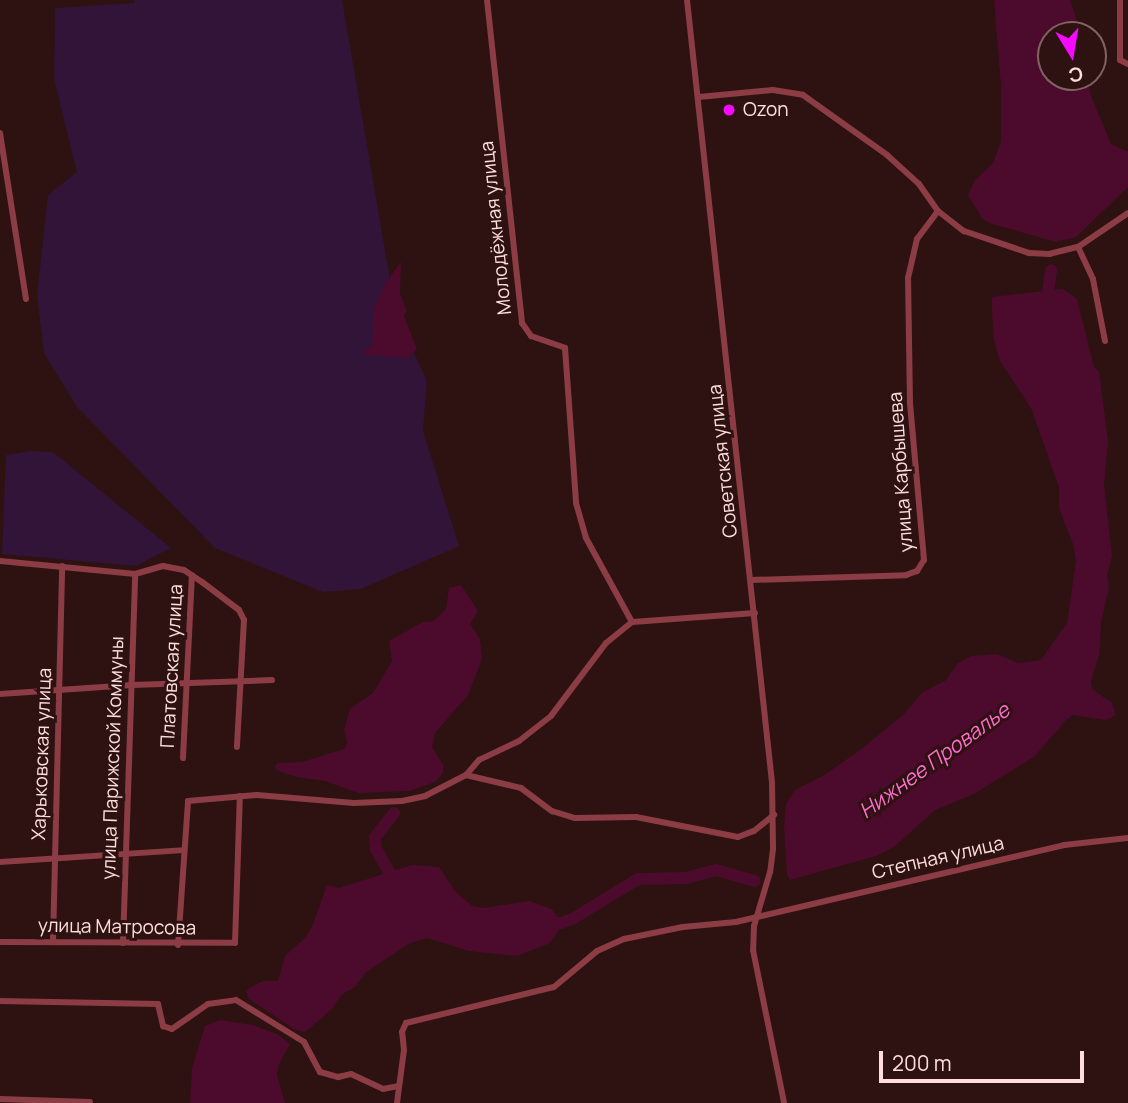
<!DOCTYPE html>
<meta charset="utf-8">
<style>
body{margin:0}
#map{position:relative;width:1128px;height:1103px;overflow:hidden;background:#2d1211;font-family:Manrope,sans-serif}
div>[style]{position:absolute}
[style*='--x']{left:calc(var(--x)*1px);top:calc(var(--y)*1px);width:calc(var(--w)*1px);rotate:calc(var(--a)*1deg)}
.green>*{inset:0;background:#311437}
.water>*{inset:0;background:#4c0b2c}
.river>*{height:12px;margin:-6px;padding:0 6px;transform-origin:6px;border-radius:6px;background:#4c0b2c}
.minor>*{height:6px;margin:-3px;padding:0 3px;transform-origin:3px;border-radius:3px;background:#8c3c44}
.dots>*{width:19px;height:19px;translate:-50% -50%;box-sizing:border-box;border:4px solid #2d1211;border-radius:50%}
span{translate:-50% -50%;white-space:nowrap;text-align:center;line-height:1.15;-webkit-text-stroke:6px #2d1211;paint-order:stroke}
.poi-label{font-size:19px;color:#ffddde}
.left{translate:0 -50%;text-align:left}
.street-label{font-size:19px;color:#ffddde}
.water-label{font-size:21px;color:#ff6bcf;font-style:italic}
.north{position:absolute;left:1037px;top:21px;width:70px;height:70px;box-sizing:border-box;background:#2d1211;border:2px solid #816363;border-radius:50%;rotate:169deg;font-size:19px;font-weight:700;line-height:28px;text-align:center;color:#ffddde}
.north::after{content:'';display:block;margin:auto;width:24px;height:32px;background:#f509ff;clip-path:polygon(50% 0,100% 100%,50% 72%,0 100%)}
.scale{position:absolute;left:879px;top:1051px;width:205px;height:32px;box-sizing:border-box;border:4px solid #ffddde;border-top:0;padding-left:9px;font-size:21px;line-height:24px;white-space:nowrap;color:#ffddde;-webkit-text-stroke:5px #2d1211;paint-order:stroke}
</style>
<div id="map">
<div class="green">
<div style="clip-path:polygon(135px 0,342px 0,396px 314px,427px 381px,423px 431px,459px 546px,361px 589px,323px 592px,215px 548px,77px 407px,44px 353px,37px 296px,48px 195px,77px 172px,54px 79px,55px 8px,134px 3px)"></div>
<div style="clip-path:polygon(31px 451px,53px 452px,171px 548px,136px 566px,2px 554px,6px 455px)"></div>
</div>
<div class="water">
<div style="clip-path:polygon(994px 0,1070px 0,1082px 35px,1051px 35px,1051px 77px,1087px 77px,1091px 96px,1111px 144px,1128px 152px,1128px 187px,1076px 237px,1056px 242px,989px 223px,982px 218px,968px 195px,975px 180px,993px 163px,1001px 141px,1001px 86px)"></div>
<div style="clip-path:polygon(401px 262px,400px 294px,407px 311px,404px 316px,417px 349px,407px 358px,367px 355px,363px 352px,372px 346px,374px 309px,386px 282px)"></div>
<div style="clip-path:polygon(1063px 289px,1077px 299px,1094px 367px,1099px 372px,1108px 440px,1104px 485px,1112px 556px,1107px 575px,1109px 587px,1101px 623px,1099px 655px,1091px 681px,1092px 689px,1112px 703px,1116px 715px,1106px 720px,1073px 715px,1065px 721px,1035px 756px,974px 794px,935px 810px,894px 847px,876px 856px,790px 880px,787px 875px,784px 826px,786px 804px,795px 790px,823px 776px,860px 750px,903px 715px,923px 692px,945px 681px,958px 663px,971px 656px,997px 654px,1018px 663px,1041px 660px,1067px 623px,1076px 561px,1073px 544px,1059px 508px,1059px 487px,1031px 408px,1000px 361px,994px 340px,992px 310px,992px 297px)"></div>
<div style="clip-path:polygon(461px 585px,478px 611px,470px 624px,480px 639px,482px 659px,468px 695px,435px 733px,432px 747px,443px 765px,443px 773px,435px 782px,409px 791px,358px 793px,325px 781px,297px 777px,276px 770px,275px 766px,278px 763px,302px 762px,344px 749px,347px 743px,344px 730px,350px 709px,373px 693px,392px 661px,389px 641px,423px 622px,434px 621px,446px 609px,449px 588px)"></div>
<div style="clip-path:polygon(412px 865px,439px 867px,455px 891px,472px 906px,483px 908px,529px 901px,552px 909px,561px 923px,559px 929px,550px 943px,517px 956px,469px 951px,427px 938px,410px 943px,365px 973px,355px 987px,341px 995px,332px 1009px,305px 1032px,294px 1029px,249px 999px,246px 991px,251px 987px,263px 981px,278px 981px,285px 956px,305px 938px,312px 927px,327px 885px,339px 888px)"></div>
<div style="clip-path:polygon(220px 1020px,253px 1025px,277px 1034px,290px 1044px,278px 1066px,277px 1075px,285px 1103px,190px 1103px,192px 1068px,205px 1026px)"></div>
</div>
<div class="river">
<div style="--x:1051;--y:308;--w:16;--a:-101"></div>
<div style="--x:1048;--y:292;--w:22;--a:-82"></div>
<div style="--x:394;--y:813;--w:31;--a:128"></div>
<div style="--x:375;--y:837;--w:12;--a:85"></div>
<div style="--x:376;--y:849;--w:40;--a:60.3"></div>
<div style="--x:546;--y:923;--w:15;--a:0"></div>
<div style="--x:561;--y:923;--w:14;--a:-21"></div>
<div style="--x:574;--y:918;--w:75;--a:-31.4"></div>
<div style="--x:638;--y:879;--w:48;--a:-1.2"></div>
<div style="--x:686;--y:878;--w:31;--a:-15"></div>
<div style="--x:716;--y:870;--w:40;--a:16"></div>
</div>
<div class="minor">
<div style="--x:487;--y:0;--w:325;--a:83.8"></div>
<div style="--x:522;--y:323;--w:16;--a:55"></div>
<div style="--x:531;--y:336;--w:36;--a:19"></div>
<div style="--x:565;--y:348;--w:155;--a:85.9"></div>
<div style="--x:576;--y:503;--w:36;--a:74"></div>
<div style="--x:586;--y:538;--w:96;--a:61.3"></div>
<div style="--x:687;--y:0;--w:788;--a:83.8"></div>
<div style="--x:772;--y:783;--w:66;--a:89.1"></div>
<div style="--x:773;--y:849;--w:23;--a:97"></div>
<div style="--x:770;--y:872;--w:56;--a:106.5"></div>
<div style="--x:754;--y:926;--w:24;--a:92"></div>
<div style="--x:753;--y:950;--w:156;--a:78.5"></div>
<div style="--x:1120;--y:0;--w:60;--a:90"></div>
<div style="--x:1120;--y:60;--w:9;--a:27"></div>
<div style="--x:699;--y:97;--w:74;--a:-5.4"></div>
<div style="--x:773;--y:90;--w:30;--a:9"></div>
<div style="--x:803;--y:95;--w:103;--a:35.5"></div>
<div style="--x:887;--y:155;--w:43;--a:42.2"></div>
<div style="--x:919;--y:184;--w:33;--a:55"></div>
<div style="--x:938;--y:211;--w:33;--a:38"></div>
<div style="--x:964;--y:231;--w:69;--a:18.7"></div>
<div style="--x:1029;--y:253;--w:20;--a:3"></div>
<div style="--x:1049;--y:254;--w:30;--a:-14"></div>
<div style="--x:0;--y:133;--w:168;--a:81.1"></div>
<div style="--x:1105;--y:341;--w:63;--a:-101"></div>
<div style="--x:1093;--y:279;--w:35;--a:-115"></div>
<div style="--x:1078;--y:247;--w:60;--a:-34.2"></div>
<div style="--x:0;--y:561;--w:136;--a:5.5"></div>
<div style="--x:135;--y:574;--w:29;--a:-16"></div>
<div style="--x:163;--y:566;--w:21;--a:11"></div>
<div style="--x:184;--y:570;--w:22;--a:34"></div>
<div style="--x:202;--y:582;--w:46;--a:37.1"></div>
<div style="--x:239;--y:610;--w:11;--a:63"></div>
<div style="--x:244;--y:620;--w:127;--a:93.2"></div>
<div style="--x:751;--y:580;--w:155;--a:-1.8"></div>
<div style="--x:906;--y:575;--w:12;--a:-20"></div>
<div style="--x:917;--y:571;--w:13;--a:-58"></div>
<div style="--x:924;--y:560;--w:158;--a:-95.1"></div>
<div style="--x:910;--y:403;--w:125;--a:-90.9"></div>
<div style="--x:908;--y:278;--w:40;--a:-77"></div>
<div style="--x:917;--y:239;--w:35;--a:-53"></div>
<div style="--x:755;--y:613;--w:123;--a:175.8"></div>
<div style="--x:632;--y:622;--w:33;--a:141"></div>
<div style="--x:606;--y:643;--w:91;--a:127"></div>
<div style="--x:551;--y:716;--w:41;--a:142"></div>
<div style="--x:519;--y:741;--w:44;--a:154.6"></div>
<div style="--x:479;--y:760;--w:20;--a:131"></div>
<div style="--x:466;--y:775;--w:57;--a:13.3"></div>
<div style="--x:521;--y:788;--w:39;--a:37"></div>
<div style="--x:552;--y:811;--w:24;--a:17"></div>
<div style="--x:575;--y:818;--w:61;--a:-0.9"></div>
<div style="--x:636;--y:817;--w:104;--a:11.1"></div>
<div style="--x:738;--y:837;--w:17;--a:-21"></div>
<div style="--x:754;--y:831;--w:26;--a:-39"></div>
<div style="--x:0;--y:694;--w:132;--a:-3.9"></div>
<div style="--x:132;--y:685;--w:140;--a:-2"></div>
<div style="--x:183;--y:758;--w:183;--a:-87.2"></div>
<div style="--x:0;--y:862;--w:184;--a:-3.7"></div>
<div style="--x:0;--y:942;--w:235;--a:0.2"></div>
<div style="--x:235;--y:943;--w:147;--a:-88.1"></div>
<div style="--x:53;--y:942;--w:376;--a:-88.6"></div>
<div style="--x:123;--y:943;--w:369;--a:-88.1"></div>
<div style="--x:178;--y:945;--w:144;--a:-86"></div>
<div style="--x:188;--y:801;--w:69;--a:-5"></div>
<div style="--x:257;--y:795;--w:97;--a:4.7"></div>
<div style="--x:354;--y:803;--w:48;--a:-2.4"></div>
<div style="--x:402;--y:801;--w:24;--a:-12"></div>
<div style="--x:425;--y:796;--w:46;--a:-27.1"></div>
<div style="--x:0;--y:1001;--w:158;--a:1.1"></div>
<div style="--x:158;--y:1004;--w:23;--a:77"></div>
<div style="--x:163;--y:1026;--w:9;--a:18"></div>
<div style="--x:172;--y:1029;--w:44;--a:-34.8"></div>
<div style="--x:208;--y:1004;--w:28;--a:-8"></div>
<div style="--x:236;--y:1000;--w:80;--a:31.7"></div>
<div style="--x:304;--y:1042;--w:34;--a:62"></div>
<div style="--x:320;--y:1072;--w:19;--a:16"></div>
<div style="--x:338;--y:1077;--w:13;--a:-13"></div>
<div style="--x:351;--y:1074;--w:35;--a:25"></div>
<div style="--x:383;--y:1089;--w:15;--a:-11"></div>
<div style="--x:0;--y:1099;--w:90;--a:1.9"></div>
<div style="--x:397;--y:1103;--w:53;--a:-82.5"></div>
<div style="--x:404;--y:1050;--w:18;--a:-96"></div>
<div style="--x:402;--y:1032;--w:10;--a:-66"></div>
<div style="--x:406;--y:1023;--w:152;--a:-13.7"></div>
<div style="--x:554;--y:987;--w:56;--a:-39.9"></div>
<div style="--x:597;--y:951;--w:30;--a:-24"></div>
<div style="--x:624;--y:939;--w:60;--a:-11.5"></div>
<div style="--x:683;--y:927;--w:53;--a:-5.4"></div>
<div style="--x:736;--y:922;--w:337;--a:-13.2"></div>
<div style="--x:1064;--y:845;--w:64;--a:-6.2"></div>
</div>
<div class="dots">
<div style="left:729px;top:110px;background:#f509ff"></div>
</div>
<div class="poi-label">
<span class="left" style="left:743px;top:110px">Ozon</span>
</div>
<div class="street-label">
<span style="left:496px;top:228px;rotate:-96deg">Молодёжная улица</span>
<span style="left:723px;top:461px;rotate:-96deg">Советская улица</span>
<span style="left:901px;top:472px;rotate:-94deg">улица Карбышева</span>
<span style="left:172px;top:666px;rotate:-87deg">Платовская улица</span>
<span style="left:42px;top:754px;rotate:-88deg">Харьковская улица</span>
<span style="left:113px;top:758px;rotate:-88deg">улица Парижской Коммуны</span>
<span style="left:938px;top:858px;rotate:-13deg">Степная улица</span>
<span style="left:117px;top:927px;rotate:1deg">улица Матросова</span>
</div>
<div class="water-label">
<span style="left:934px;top:760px;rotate:-36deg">Нижнее Провалье</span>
</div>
<div class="north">С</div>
<div class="scale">200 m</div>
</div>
